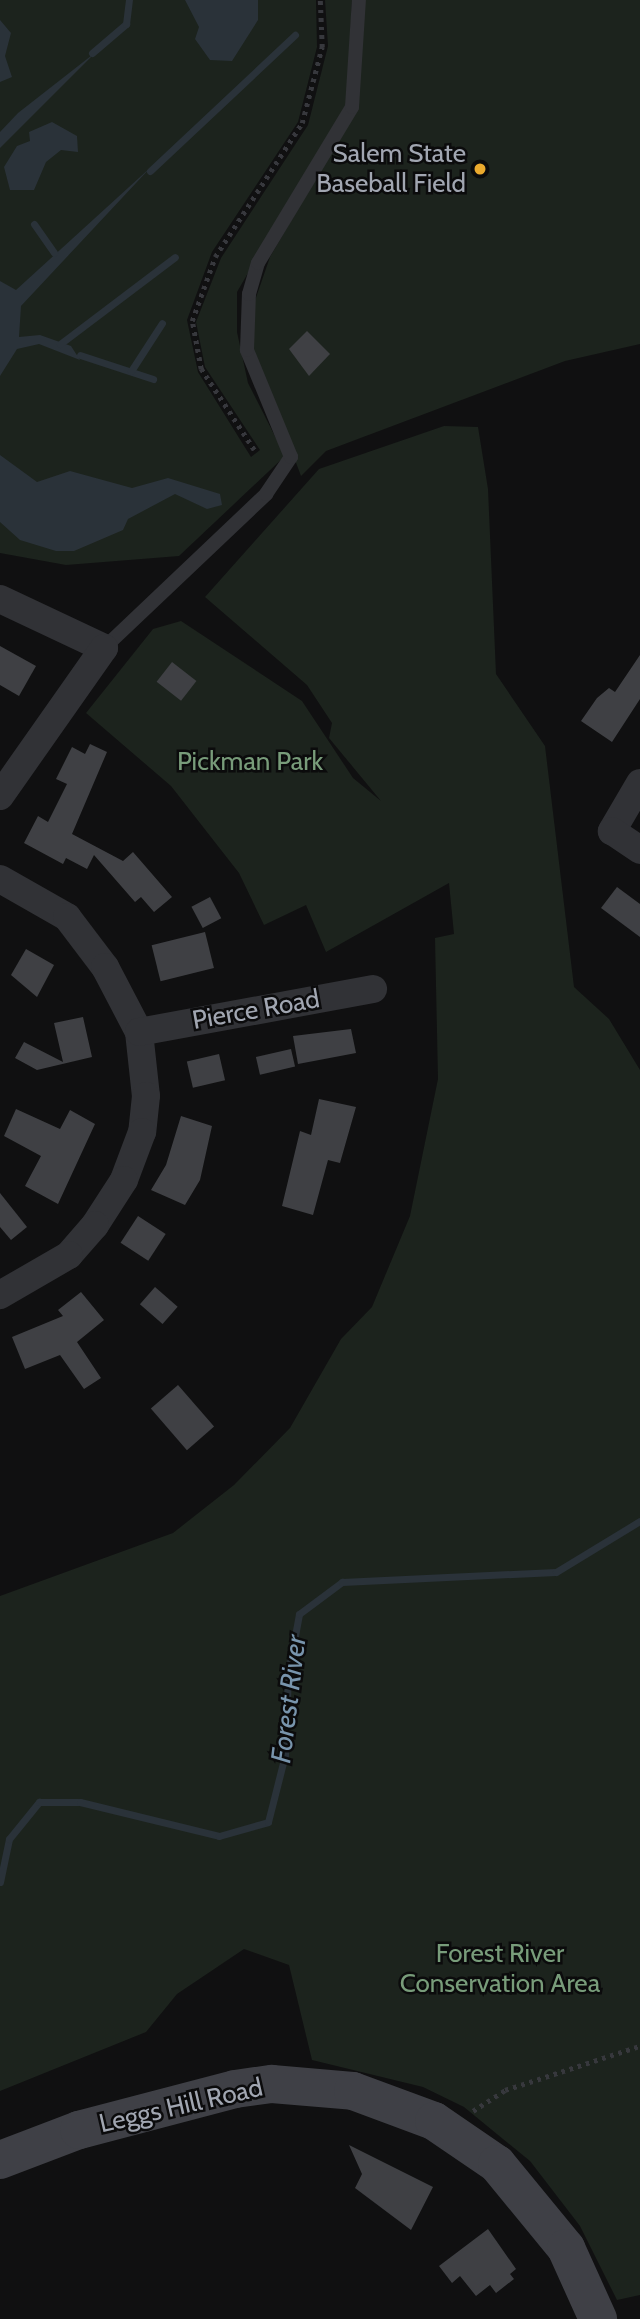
<!DOCTYPE html>
<style>
body{margin:0}
#map{position:relative;width:640px;height:2319px;overflow:hidden;background:#101011;font-family:Cabin,sans-serif}
div>[style]{position:absolute}
[style*='--x']{left:calc(var(--x)*1px);top:calc(var(--y)*1px);width:calc(var(--w)*1px);rotate:calc(var(--a)*1deg)}
.green>*{inset:0;background:#1c231d}
.water>*{inset:0;background:#2a3239}
.stream>*{height:7px;margin:-3.5px;padding:0 3.5px;transform-origin:3.5px;border-radius:3.5px;background:#2a3239}
.building>*{inset:0;background:#3f4044;transform-origin:0 0}
.path>*{height:4.5px;margin-top:-2.25px;transform-origin:0;background:repeating-linear-gradient(90deg,#37383d 0 3.5px,transparent 0 8.5px)}
.lane>*{height:14px;margin:-7px;padding:0 7px;transform-origin:7px;border-radius:7px;background:#313236}
.street>*{height:28px;margin:-14px;padding:0 14px;transform-origin:14px;border-radius:14px;background:#313236}
.secondary>*{height:38px;margin:-19px;padding:0 19px;transform-origin:19px;border-radius:19px;background:#3f4046}
.dots>*{width:19px;height:19px;translate:-50% -50%;box-sizing:border-box;border:4px solid #0b0b0c;border-radius:50%}
span{translate:-50% -50%;white-space:nowrap;text-align:center;line-height:1.15;-webkit-text-stroke:5px #0b0b0c;paint-order:stroke}
.poi-label{font-size:26px;color:#a1a6b1}
.right{translate:-100% -50%;text-align:right}
.park-label{font-size:26px;color:#789c7a}
.street-label{font-size:26px;color:#a1a6b1}
.water-label{font-size:28px;color:#7894ac;font-style:italic}
</style>
<div id="map">
<div class="green">
<div style="clip-path:polygon(0 0,316px 0,317px 47px,298px 122px,212px 252px,187px 320px,198px 372px,251px 457px,260px 450px,205px 367px,196px 322px,221px 258px,308px 125px,328px 46px,325px 0,352px 0,347px 103px,237px 292px,237px 332px,248px 383px,285px 456px,179px 556px,66px 565px,0 553px)"></div>
<div style="clip-path:polygon(363px 0,640px 0,640px 344px,565px 361px,326px 451px,301px 476px,249px 338px,251px 312px,270px 257px,356px 110px)"></div>
<div style="clip-path:polygon(444px 426px,478px 427px,488px 489px,496px 674px,545px 746px,574px 987px,609px 1019px,640px 1070px,640px 2295px,617px 2300px,580px 2226px,530px 2161px,464px 2107px,423px 2087px,312px 2060px,289px 1965px,244px 1949px,177px 1994px,146px 2032px,0 2091px,0 1596px,173px 1533px,234px 1485px,290px 1428px,341px 1339px,372px 1307px,410px 1216px,438px 1079px,435px 938px,454px 934px,449px 883px,326px 952px,306px 905px,264px 925px,239px 873px,171px 786px,86px 713px,153px 629px,181px 621px,302px 701px,353px 778px,381px 801px,329px 738px,332px 723px,307px 685px,205px 597px,319px 469px)"></div>
</div>
<div class="water">
<div style="clip-path:polygon(185px 0,258px 0,258px 20px,232px 61px,210px 60px,195px 39px,199px 27px)"></div>
<div style="clip-path:polygon(0 20px,11px 33px,5px 56px,12px 77px,0 82px)"></div>
<div style="clip-path:polygon(96px 52px,0 148px,0 132px,18px 113px)"></div>
<div style="clip-path:polygon(52px 122px,77px 136px,78px 152px,61px 150px,46px 162px,34px 190px,10px 190px,4px 167px,17px 146px,30px 141px,29px 132px)"></div>
<div style="clip-path:polygon(151px 167px,21px 306px,19px 337px,40px 335px,71px 346px,80px 360px,39px 344px,17px 349px,0 376px,0 281px,16px 290px)"></div>
<div style="clip-path:polygon(0 455px,37px 482px,70px 471px,132px 488px,168px 478px,220px 494px,222px 505px,207px 509px,175px 494px,128px 519px,123px 530px,74px 551px,56px 551px,20px 540px,0 522px)"></div>
</div>
<div class="stream">
<div style="--x:92;--y:53;--w:45;--a:-40.5"></div>
<div style="--x:126;--y:24;--w:24;--a:-83"></div>
<div style="--x:150;--y:171;--w:199;--a:-43.2"></div>
<div style="--x:34;--y:224;--w:35;--a:55"></div>
<div style="--x:60;--y:344;--w:144;--a:-37.1"></div>
<div style="--x:80;--y:355;--w:77;--a:18.2"></div>
<div style="--x:131;--y:371;--w:57;--a:-57.1"></div>
<div style="--x:0;--y:1882;--w:44;--a:-78.2"></div>
<div style="--x:9;--y:1839;--w:48;--a:-51"></div>
<div style="--x:39;--y:1802;--w:41;--a:0"></div>
<div style="--x:80;--y:1802;--w:143;--a:13.7"></div>
<div style="--x:219;--y:1836;--w:51;--a:-15.9"></div>
<div style="--x:268;--y:1822;--w:69;--a:-75.8"></div>
<div style="--x:285;--y:1755;--w:81;--a:-87.9"></div>
<div style="--x:288;--y:1674;--w:61;--a:-79.6"></div>
<div style="--x:299;--y:1614;--w:54;--a:-36.7"></div>
<div style="--x:342;--y:1582;--w:214;--a:-2.7"></div>
<div style="--x:556;--y:1572;--w:98;--a:-31.3"></div>
</div>
<div class="building">
<div style="clip-path:polygon(307px 331px,330px 354px,309px 376px,289px 349px)"></div>
<div style="clip-path:polygon(0 646px,36px 666px,19px 696px,0 685px)"></div>
<div style="clip-path:polygon(640px 655px,640px 699px,612px 742px,581px 721px,597px 698px,609px 688px,615px 692px)"></div>
<div style="left:172px;top:662px;width:31px;height:25px;rotate:38deg"></div>
<div style="clip-path:polygon(90px 744px,107px 752px,72px 834px,123px 861px,133px 852px,172px 897px,154px 912px,141px 897px,135px 902px,94px 855px,87px 869px,66px 858px,63px 864px,24px 843px,38px 816px,48px 822px,67px 784px,56px 779px,72px 747px,85px 754px)"></div>
<div style="clip-path:polygon(617px 887px,640px 904px,640px 937px,601px 908px)"></div>
<div style="left:210px;top:897px;width:24px;height:21px;rotate:62deg"></div>
<div style="left:205px;top:932px;width:37px;height:55px;rotate:76deg"></div>
<div style="clip-path:polygon(26px 949px,54px 965px,37px 997px,11px 975px)"></div>
<div style="clip-path:polygon(83px 1017px,92px 1057px,37px 1070px,15px 1058px,24px 1042px,63px 1062px,54px 1023px)"></div>
<div style="clip-path:polygon(351px 1029px,356px 1053px,298px 1064px,293px 1036px)"></div>
<div style="left:291px;top:1049px;width:18px;height:36px;rotate:77deg"></div>
<div style="left:219px;top:1054px;width:27px;height:33px;rotate:77deg"></div>
<div style="clip-path:polygon(319px 1099px,356px 1107px,340px 1163px,328px 1160px,313px 1215px,282px 1206px,300px 1131px,311px 1135px)"></div>
<div style="clip-path:polygon(16px 1109px,60px 1129px,70px 1110px,95px 1124px,58px 1204px,25px 1186px,41px 1156px,4px 1136px)"></div>
<div style="clip-path:polygon(181px 1116px,212px 1126px,200px 1180px,185px 1205px,151px 1190px,166px 1165px)"></div>
<div style="clip-path:polygon(0 1193px,27px 1227px,11px 1240px,0 1227px)"></div>
<div style="left:138px;top:1216px;width:33px;height:32px;rotate:33deg"></div>
<div style="left:155px;top:1287px;width:30px;height:23px;rotate:41deg"></div>
<div style="clip-path:polygon(81px 1292px,104px 1320px,77px 1342px,101px 1378px,84px 1389px,60px 1355px,25px 1369px,12px 1337px,63px 1316px,58px 1310px)"></div>
<div style="left:178px;top:1385px;width:55px;height:36px;rotate:49deg"></div>
<div style="clip-path:polygon(349px 2145px,433px 2187px,411px 2230px,355px 2188px,362px 2174px)"></div>
<div style="clip-path:polygon(488px 2229px,516px 2269px,510px 2274px,514px 2279px,496px 2293px,490px 2285px,476px 2296px,460px 2276px,452px 2283px,439px 2266px)"></div>
</div>
<div class="path">
<div style="--x:254;--y:450;--w:97;--a:-123.2"></div>
<div style="--x:201;--y:369;--w:49;--a:-100.6"></div>
<div style="--x:192;--y:321;--w:68;--a:-70.2"></div>
<div style="--x:215;--y:257;--w:160;--a:-57"></div>
<div style="--x:302;--y:123;--w:79;--a:-75.3"></div>
<div style="--x:322;--y:47;--w:47;--a:-92.4"></div>
<div style="--x:473;--y:2111;--w:38;--a:-33"></div>
<div style="--x:505;--y:2090;--w:142;--a:-18.1"></div>
</div>
<div class="lane">
<div style="--x:104;--y:648;--w:224;--a:-43.5"></div>
<div style="--x:266;--y:494;--w:45;--a:-56"></div>
<div style="--x:291;--y:457;--w:116;--a:-112.4"></div>
<div style="--x:247;--y:350;--w:56;--a:-88"></div>
<div style="--x:249;--y:294;--w:32;--a:-74"></div>
<div style="--x:258;--y:263;--w:182;--a:-58.9"></div>
<div style="--x:352;--y:107;--w:107;--a:-86.3"></div>
</div>
<div class="street">
<div style="--x:0;--y:599;--w:115;--a:25.2"></div>
<div style="--x:104;--y:648;--w:181;--a:125.1"></div>
<div style="--x:640;--y:783;--w:56;--a:120.3"></div>
<div style="--x:612;--y:831;--w:34;--a:34"></div>
<div style="--x:0;--y:879;--w:77;--a:29.6"></div>
<div style="--x:67;--y:917;--w:63;--a:52.8"></div>
<div style="--x:105;--y:967;--w:73;--a:62.4"></div>
<div style="--x:139;--y:1032;--w:64;--a:83.8"></div>
<div style="--x:146;--y:1096;--w:36;--a:96"></div>
<div style="--x:142;--y:1132;--w:51;--a:110.6"></div>
<div style="--x:124;--y:1180;--w:54;--a:122.8"></div>
<div style="--x:95;--y:1225;--w:40;--a:131"></div>
<div style="--x:69;--y:1255;--w:80;--a:149.9"></div>
<div style="--x:139;--y:1032;--w:238;--a:-10.4"></div>
</div>
<div class="secondary">
<div style="--x:0;--y:2160;--w:85;--a:-20.8"></div>
<div style="--x:79;--y:2130;--w:161;--a:-14.7"></div>
<div style="--x:235;--y:2089;--w:37;--a:-8"></div>
<div style="--x:272;--y:2084;--w:81;--a:4.9"></div>
<div style="--x:353;--y:2091;--w:86;--a:20.3"></div>
<div style="--x:434;--y:2121;--w:76;--a:34.3"></div>
<div style="--x:497;--y:2164;--w:109;--a:50.6"></div>
<div style="--x:566;--y:2248;--w:78;--a:65.7"></div>
</div>
<div class="dots">
<div style="left:480px;top:169px;background:#ebaa2e"></div>
</div>
<div class="poi-label">
<span class="right" style="left:466px;top:169px">Salem State<br>Baseball Field</span>
</div>
<div class="park-label">
<span style="left:250px;top:762px">Pickman Park</span>
<span style="left:500px;top:1969px">Forest River<br>Conservation Area</span>
</div>
<div class="street-label">
<span style="left:256px;top:1010px;rotate:-10deg">Pierce Road</span>
<span style="left:181px;top:2106px;rotate:-13deg">Leggs Hill Road</span>
</div>
<div class="water-label">
<span style="left:288px;top:1699px;rotate:-83deg">Forest River</span>
</div>
</div>
